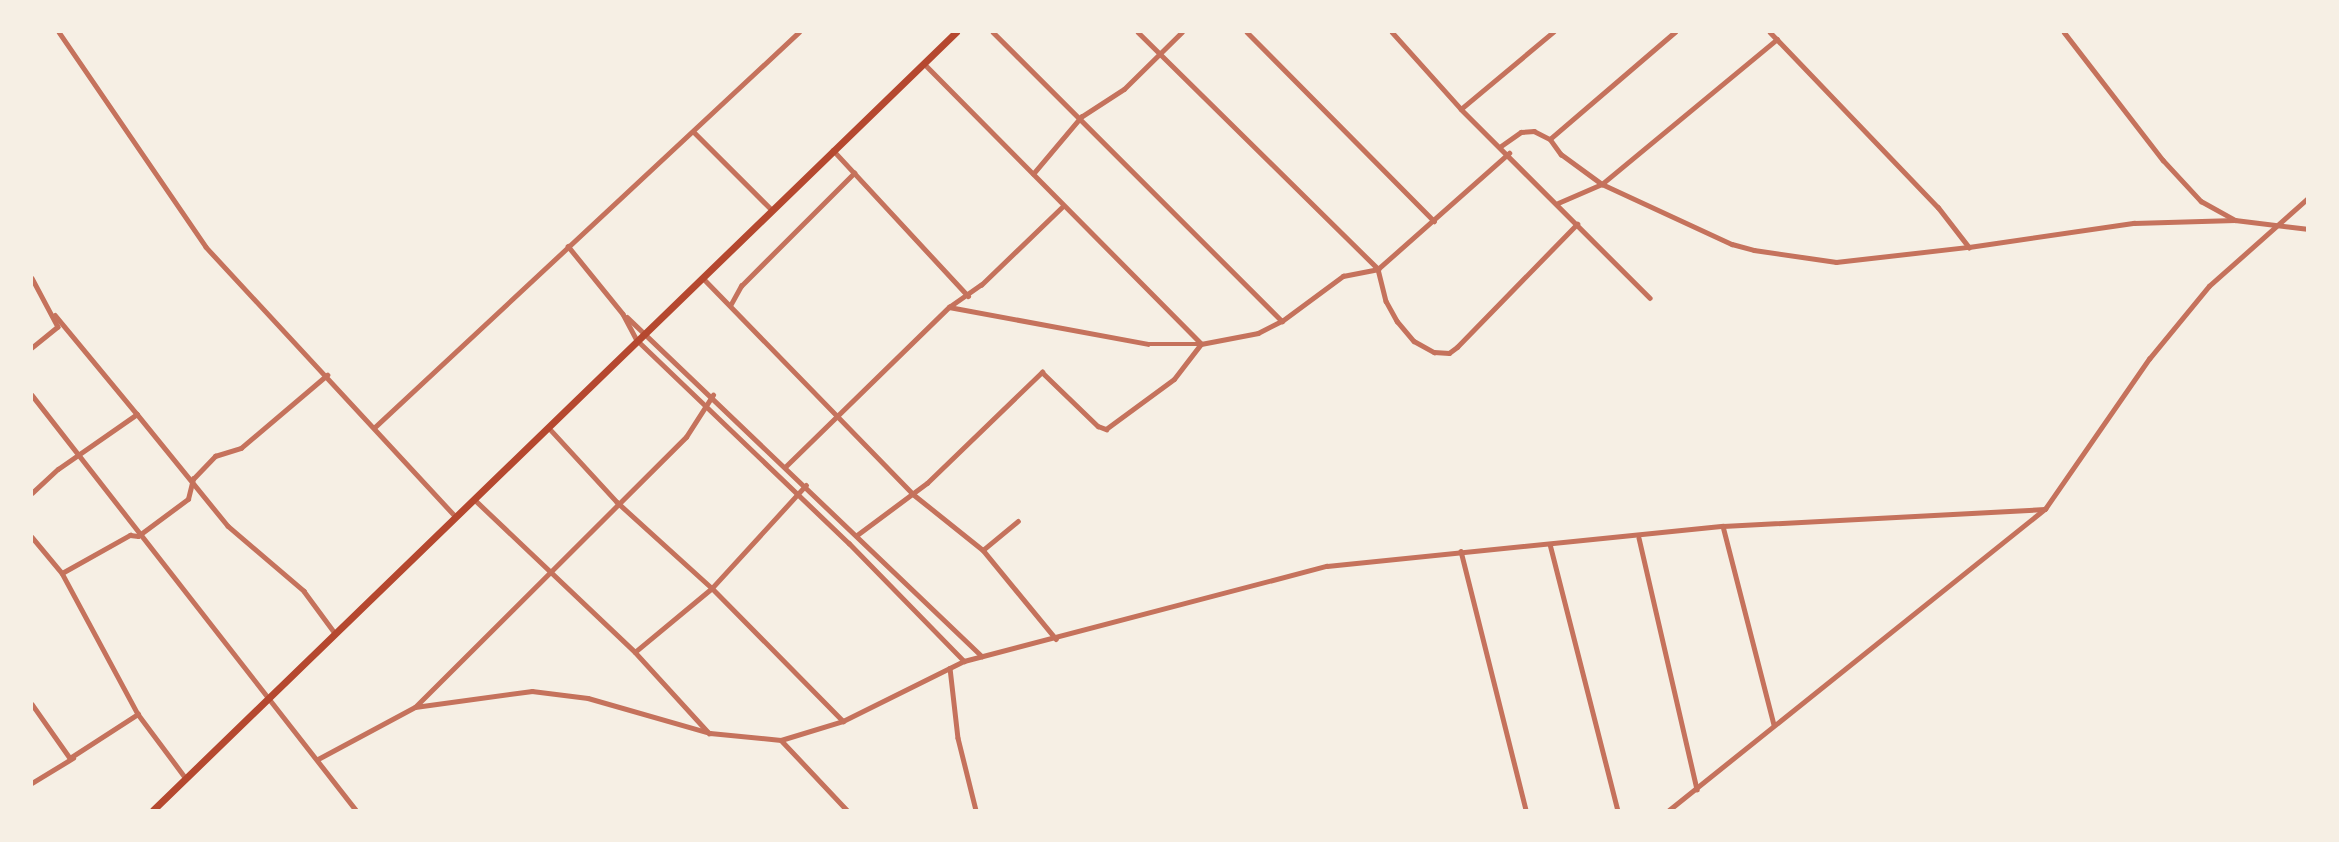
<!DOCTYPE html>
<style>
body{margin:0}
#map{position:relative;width:2339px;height:842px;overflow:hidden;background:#f6efe4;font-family:Helvetica,sans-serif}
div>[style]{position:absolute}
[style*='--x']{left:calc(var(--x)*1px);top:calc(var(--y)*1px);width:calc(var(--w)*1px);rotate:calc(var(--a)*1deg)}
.minor>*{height:4.5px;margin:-2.25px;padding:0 2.25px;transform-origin:2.25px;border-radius:2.25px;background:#c5725c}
.primary>*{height:7px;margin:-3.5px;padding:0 3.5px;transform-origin:3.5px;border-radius:3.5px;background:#b5482f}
span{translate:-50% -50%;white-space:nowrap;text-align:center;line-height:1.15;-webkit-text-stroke:6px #f6efe4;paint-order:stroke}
.frame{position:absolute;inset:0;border:33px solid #f6efe4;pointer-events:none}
</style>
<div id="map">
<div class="minor">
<div style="--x:59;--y:32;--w:260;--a:55.6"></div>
<div style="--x:206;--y:247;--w:367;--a:47.2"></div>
<div style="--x:993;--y:32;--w:409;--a:45"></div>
<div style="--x:1138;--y:32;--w:337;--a:44.6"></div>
<div style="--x:1378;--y:269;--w:33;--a:76"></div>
<div style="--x:1386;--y:301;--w:23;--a:61"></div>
<div style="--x:1397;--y:321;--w:26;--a:50"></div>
<div style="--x:1414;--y:341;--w:23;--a:29"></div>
<div style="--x:1434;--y:352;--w:15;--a:4"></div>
<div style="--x:1449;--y:353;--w:10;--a:-37"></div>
<div style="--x:1457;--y:347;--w:172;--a:-45.7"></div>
<div style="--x:1247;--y:32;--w:266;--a:45.3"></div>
<div style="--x:1392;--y:32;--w:103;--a:48.1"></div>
<div style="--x:1461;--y:109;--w:267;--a:45"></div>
<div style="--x:1770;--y:32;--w:243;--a:46.2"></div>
<div style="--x:1938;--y:207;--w:51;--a:52.2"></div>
<div style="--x:1969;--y:247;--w:167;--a:-8.3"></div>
<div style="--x:2134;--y:223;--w:101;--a:-1.7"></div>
<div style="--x:2064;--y:32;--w:162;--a:52.3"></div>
<div style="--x:2163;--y:160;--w:56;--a:47.2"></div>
<div style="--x:2201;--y:201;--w:39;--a:29"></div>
<div style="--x:2235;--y:220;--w:74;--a:7"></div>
<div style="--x:1461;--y:109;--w:120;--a:-39.9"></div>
<div style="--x:694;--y:132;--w:110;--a:45"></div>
<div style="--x:1550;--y:139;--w:19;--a:54"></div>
<div style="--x:1561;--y:154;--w:51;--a:36.2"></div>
<div style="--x:1602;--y:184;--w:143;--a:24.8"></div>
<div style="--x:1732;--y:244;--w:23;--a:15"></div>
<div style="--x:1754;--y:250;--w:83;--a:8.3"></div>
<div style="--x:1836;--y:262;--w:133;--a:-6.5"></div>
<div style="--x:1501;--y:146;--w:24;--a:-35"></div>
<div style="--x:1521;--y:132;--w:13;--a:-4"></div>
<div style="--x:1534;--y:131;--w:18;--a:27"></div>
<div style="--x:1550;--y:139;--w:165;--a:-40.6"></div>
<div style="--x:833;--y:150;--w:199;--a:47.2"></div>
<div style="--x:1033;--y:174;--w:75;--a:-49.9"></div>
<div style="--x:1081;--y:117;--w:51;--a:-33.1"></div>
<div style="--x:1124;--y:89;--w:81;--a:-44.5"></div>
<div style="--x:1558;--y:203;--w:48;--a:-23.4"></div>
<div style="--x:1602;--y:184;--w:227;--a:-39.6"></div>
<div style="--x:568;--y:246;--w:87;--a:51"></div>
<div style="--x:623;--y:314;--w:30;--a:62"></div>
<div style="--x:637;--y:340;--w:294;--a:43.8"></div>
<div style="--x:849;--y:543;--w:165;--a:45.7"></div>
<div style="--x:32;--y:278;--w:55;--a:62"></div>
<div style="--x:58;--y:327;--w:33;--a:141"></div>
<div style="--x:703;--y:278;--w:301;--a:45.8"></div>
<div style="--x:913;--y:494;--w:90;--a:38.7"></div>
<div style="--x:983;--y:550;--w:115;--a:50.6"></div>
<div style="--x:731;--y:304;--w:21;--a:-61"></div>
<div style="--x:741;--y:286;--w:160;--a:-45"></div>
<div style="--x:949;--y:307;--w:202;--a:10.5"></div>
<div style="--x:1148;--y:344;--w:53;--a:0"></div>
<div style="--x:1201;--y:344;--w:58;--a:-10.9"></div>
<div style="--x:1258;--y:333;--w:27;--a:-27"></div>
<div style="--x:1282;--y:321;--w:76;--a:-36.4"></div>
<div style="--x:1343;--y:276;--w:36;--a:-11"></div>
<div style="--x:1378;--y:269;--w:175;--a:-41.5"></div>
<div style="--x:55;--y:315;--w:129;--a:50.4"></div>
<div style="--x:627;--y:317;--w:491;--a:43.7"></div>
<div style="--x:32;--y:395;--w:526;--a:52.02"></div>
<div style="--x:375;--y:427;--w:579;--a:-42.97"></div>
<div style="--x:549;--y:428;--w:100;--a:47.4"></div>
<div style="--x:617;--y:502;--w:128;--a:42.2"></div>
<div style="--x:712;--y:588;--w:187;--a:45.4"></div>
<div style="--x:786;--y:466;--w:228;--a:-44.3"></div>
<div style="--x:949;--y:307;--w:39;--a:-35"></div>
<div style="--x:981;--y:285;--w:114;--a:-43.9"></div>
<div style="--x:32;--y:493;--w:35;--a:-43"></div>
<div style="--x:58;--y:469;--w:96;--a:-34.8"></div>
<div style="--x:137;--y:414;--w:144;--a:50.9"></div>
<div style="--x:228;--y:526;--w:100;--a:40.5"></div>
<div style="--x:304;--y:591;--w:52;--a:53.6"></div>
<div style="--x:474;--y:499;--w:222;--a:43.5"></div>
<div style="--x:635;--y:652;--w:110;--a:47.6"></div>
<div style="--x:1723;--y:526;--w:205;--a:75.6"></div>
<div style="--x:857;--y:535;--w:87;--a:-36.6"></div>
<div style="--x:927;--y:483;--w:160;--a:-44"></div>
<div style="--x:1042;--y:372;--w:78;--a:44"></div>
<div style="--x:1098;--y:426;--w:9;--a:21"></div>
<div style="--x:1106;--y:429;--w:84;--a:-36.3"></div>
<div style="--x:1174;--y:379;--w:44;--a:-52.4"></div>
<div style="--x:1201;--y:344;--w:394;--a:-134.7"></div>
<div style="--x:32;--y:537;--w:47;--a:50.2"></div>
<div style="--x:62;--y:573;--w:160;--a:61.7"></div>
<div style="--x:138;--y:714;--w:79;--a:53.3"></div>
<div style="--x:1639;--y:538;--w:258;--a:77"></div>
<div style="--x:1550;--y:544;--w:275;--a:75.7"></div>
<div style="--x:983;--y:550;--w:45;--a:-39.6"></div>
<div style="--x:1461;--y:551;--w:267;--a:75.9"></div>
<div style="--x:62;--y:573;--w:78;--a:-29.2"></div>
<div style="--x:130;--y:535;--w:8;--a:7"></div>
<div style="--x:138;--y:536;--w:62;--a:-36.5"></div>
<div style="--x:188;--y:499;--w:21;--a:-76"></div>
<div style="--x:193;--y:479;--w:32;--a:-46"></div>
<div style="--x:215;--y:456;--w:27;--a:-17"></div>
<div style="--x:241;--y:448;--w:113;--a:-40.3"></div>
<div style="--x:635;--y:652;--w:100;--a:-39.7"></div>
<div style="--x:712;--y:588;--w:139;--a:-47.6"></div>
<div style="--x:950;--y:668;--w:70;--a:83.5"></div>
<div style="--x:958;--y:738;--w:74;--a:76"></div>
<div style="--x:32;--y:704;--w:66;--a:54.9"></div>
<div style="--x:70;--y:758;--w:81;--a:-32.9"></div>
<div style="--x:416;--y:706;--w:381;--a:-44.9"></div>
<div style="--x:686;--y:437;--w:50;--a:-57.3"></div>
<div style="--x:782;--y:741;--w:95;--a:46.7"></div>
<div style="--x:318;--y:759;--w:110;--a:-28.2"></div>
<div style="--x:415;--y:707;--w:118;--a:-7.8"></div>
<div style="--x:532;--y:691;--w:56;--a:7.1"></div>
<div style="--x:588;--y:698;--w:127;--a:16"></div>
<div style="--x:710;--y:733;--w:71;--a:5.6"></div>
<div style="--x:781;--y:740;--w:65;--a:-17"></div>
<div style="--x:843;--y:721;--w:135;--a:-26.4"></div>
<div style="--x:964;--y:661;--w:375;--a:-14.7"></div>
<div style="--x:1327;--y:566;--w:398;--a:-5.8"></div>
<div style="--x:1723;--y:526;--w:322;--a:-3"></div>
<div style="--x:32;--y:783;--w:48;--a:-31.4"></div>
<div style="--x:1669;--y:810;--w:482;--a:-38.7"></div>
<div style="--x:2045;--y:509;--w:183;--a:-55.3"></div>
<div style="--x:2149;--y:359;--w:94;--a:-50.6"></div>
<div style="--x:2209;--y:286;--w:132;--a:-41.6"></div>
</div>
<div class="primary">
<div style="--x:153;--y:810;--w:1118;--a:-44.09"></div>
</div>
<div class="frame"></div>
</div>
